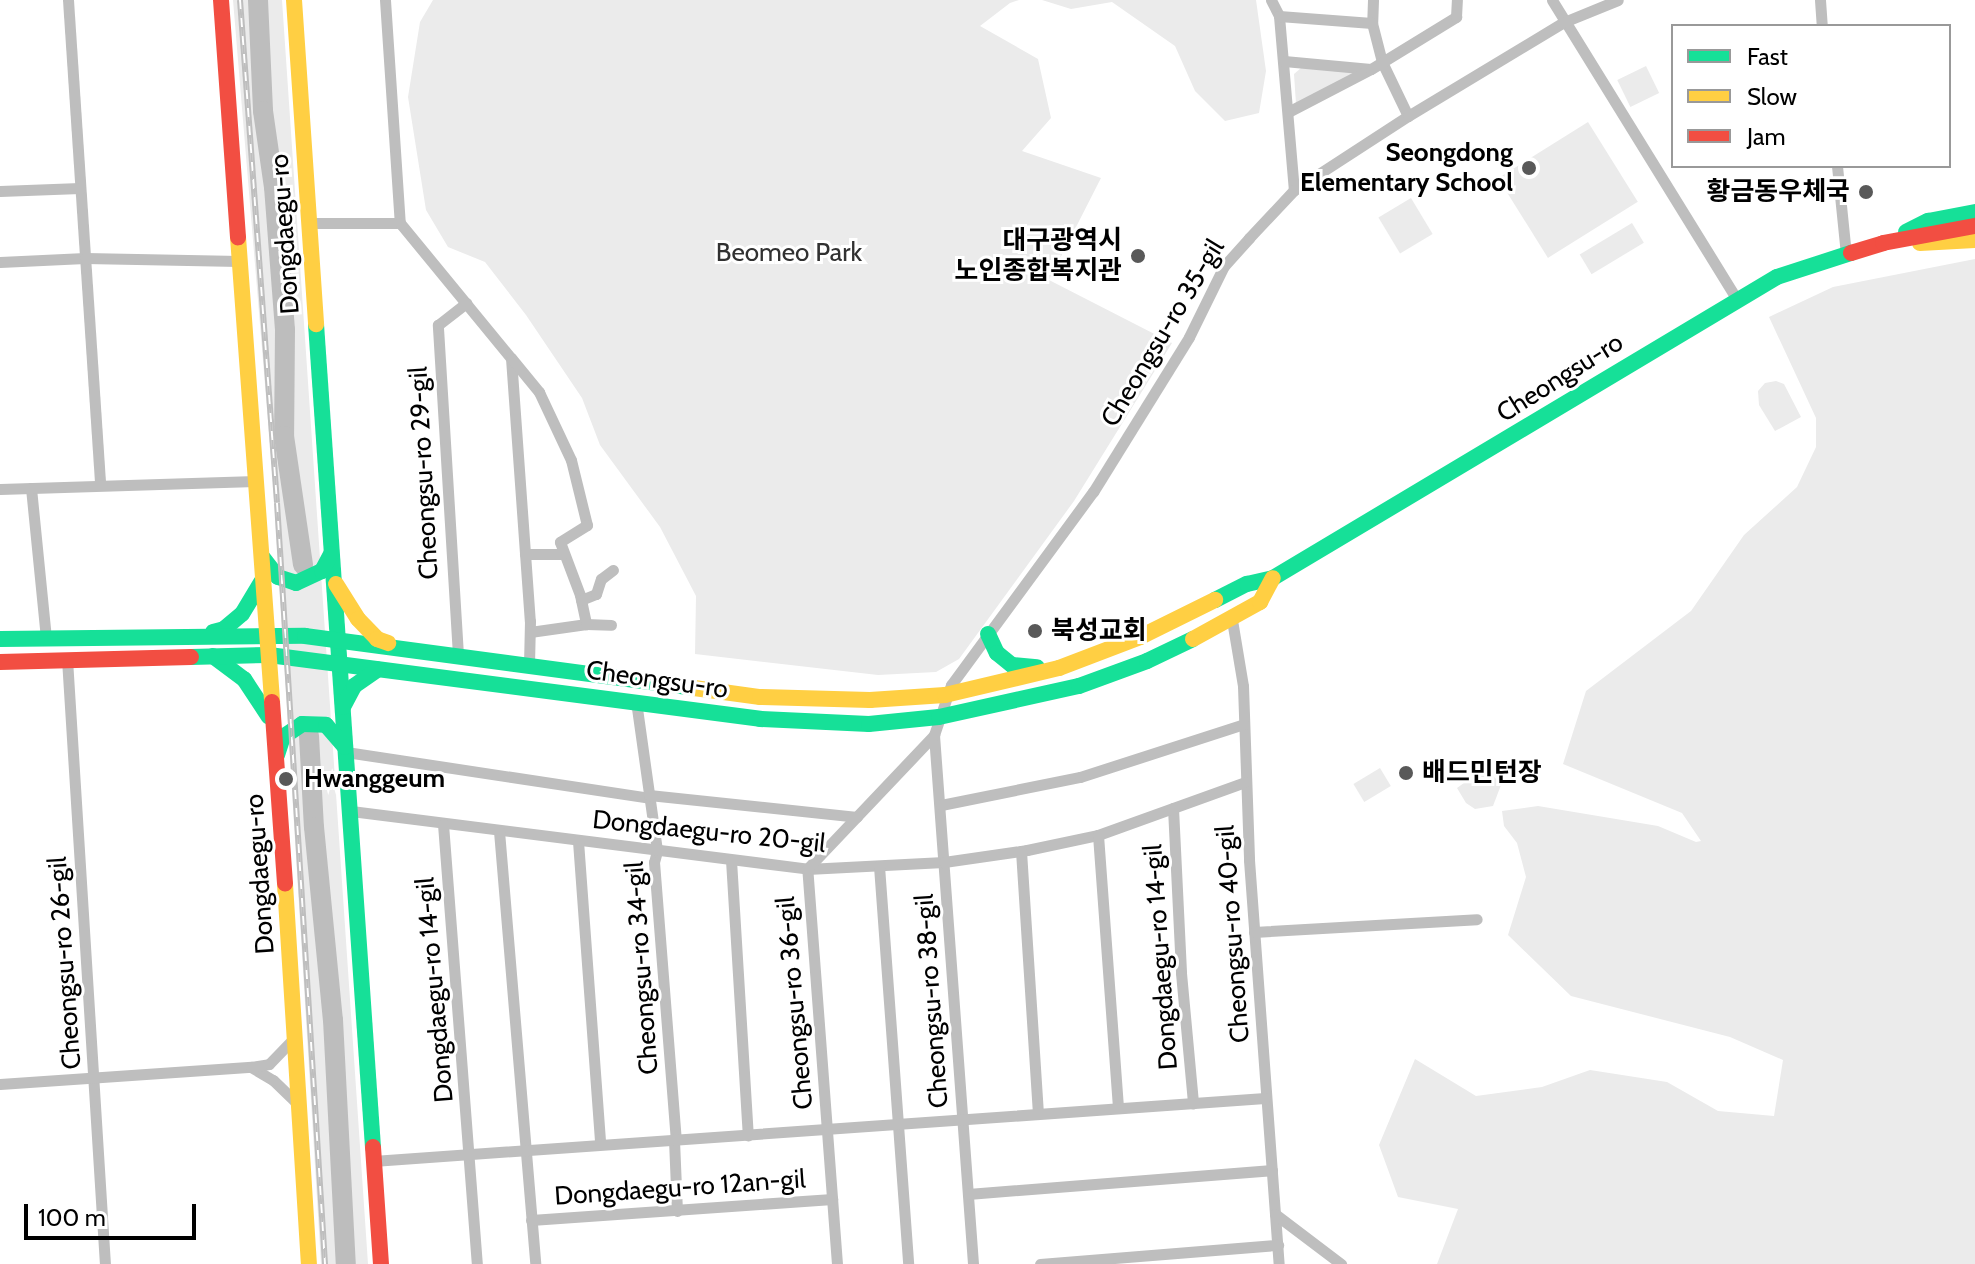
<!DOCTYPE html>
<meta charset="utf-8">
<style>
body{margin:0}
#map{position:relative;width:1975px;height:1264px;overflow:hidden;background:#fff;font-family:Cabin,"Noto Sans KR",sans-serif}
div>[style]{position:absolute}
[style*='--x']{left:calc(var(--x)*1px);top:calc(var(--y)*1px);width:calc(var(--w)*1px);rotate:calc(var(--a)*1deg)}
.green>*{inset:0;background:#ebebeb;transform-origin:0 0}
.river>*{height:20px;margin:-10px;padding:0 10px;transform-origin:10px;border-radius:10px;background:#bdbdbd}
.street>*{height:11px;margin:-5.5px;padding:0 5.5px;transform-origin:5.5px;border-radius:5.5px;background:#bebebe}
.fast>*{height:16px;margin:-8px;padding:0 8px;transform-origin:8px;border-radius:8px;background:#16e098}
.slow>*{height:16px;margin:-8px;padding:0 8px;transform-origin:8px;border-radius:8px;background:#ffcf43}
.jam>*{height:16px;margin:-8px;padding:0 8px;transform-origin:8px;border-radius:8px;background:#f24e42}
.rail>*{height:6px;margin-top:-3px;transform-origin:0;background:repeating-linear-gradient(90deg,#fff 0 9px,#bebebe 0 18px);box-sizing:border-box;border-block:2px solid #bebebe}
.dots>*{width:22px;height:22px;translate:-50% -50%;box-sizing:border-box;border:4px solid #fff;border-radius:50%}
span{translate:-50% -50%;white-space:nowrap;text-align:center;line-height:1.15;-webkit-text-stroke:6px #fff;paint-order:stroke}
.poi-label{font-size:26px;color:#000;font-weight:700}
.right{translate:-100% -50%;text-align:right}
.left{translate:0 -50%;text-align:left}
.street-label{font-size:26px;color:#000}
.park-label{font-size:26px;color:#313131}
.legend{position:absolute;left:1671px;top:24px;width:280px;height:144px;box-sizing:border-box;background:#fff;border:2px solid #999;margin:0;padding:10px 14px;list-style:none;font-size:24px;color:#000}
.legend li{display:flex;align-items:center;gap:16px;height:40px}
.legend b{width:40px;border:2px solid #999}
.scale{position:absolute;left:24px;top:1204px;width:172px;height:36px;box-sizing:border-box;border:4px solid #000;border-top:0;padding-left:10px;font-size:24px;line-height:28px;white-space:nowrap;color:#000;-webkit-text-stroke:6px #fff;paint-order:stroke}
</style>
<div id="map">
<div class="green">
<div style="clip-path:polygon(233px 0,282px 0,368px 1264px,321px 1264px,273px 481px)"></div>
<div style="clip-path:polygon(433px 0,1019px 0,1010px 3px,980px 26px,1038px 59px,1051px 118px,1022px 151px,1101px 178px,1049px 280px,1172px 343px,1074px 501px,959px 659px,936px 672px,878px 675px,695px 654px,696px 596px,660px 527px,600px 445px,582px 398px,526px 315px,485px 262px,448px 247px,426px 210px,408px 97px,420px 22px)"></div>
<div style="clip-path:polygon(1042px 0,1256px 0,1266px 71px,1259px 113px,1225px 121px,1195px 91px,1175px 46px,1112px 2px,1071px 9px)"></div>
<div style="left:1646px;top:66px;width:30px;height:32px;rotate:64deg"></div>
<div style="clip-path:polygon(1301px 68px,1360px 72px,1296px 104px,1294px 74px)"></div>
<div style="left:1588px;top:122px;width:94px;height:106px;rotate:58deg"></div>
<div style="left:1411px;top:198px;width:42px;height:38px;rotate:59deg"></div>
<div style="left:1632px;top:223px;width:23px;height:61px;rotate:59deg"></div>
<div style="clip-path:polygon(1975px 259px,1975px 1264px,1437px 1264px,1458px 1209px,1398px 1197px,1379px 1145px,1415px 1059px,1476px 1096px,1542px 1087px,1590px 1070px,1667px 1082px,1718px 1111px,1774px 1116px,1783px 1060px,1730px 1037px,1571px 996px,1508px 935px,1526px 877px,1517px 843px,1504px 826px,1502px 811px,1538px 806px,1658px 826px,1696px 842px,1701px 841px,1682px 813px,1563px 764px,1586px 691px,1691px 611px,1744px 535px,1797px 487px,1816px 447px,1816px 418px,1769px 317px,1833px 287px)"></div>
<div style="clip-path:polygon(1776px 381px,1784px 384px,1801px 417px,1775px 431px,1759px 405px,1758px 391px,1765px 383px)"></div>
<div style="clip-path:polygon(1486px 767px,1501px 785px,1493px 806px,1475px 809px,1466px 803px,1457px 788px)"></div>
<div style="left:1380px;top:768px;width:21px;height:31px;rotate:59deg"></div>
</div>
<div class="river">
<div style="--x:258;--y:0;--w:111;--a:87.4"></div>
<div style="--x:263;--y:111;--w:77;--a:81.8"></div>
<div style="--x:274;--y:187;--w:143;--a:85.6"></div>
<div style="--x:285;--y:330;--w:106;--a:90.5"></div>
<div style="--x:284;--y:436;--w:130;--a:81.6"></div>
<div style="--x:309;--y:736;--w:91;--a:86.9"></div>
<div style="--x:314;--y:827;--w:194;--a:84.4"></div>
<div style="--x:333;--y:1020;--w:244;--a:87"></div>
</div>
<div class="street">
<div style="--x:68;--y:0;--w:486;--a:86.2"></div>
<div style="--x:385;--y:0;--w:224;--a:86.2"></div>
<div style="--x:1271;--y:0;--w:18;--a:63"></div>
<div style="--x:1279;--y:16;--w:175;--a:85.1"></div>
<div style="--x:1373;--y:0;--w:23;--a:92"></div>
<div style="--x:1372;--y:23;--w:40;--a:75.6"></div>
<div style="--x:1382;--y:62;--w:60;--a:64.3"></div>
<div style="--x:1552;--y:0;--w:350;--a:58.3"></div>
<div style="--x:1820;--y:0;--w:26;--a:86"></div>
<div style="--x:1279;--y:16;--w:93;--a:4.3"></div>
<div style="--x:1284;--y:61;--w:87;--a:5.3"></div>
<div style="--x:1288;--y:112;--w:93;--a:-27.4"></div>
<div style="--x:1371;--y:69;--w:100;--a:-31.5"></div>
<div style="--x:1456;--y:17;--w:17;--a:-87"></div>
<div style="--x:1837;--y:166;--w:88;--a:84.2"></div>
<div style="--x:0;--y:191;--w:80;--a:-2.1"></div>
<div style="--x:308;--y:223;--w:92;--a:0"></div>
<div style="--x:400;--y:223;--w:175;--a:50.6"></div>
<div style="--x:511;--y:358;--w:264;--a:85.9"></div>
<div style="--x:530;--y:621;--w:45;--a:91.3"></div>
<div style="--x:0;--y:262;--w:85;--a:-2.7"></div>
<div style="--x:85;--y:258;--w:154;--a:1.1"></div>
<div style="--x:512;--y:359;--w:43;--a:50.7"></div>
<div style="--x:539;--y:392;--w:75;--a:64.8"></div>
<div style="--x:571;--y:460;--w:67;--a:76.2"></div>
<div style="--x:587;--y:525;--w:32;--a:148"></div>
<div style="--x:560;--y:542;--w:57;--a:69.3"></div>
<div style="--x:580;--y:595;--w:30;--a:78"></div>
<div style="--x:31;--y:488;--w:150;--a:84.3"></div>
<div style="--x:0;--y:489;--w:256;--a:-1.8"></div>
<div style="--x:525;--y:554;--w:37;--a:0"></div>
<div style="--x:581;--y:600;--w:16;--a:-22"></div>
<div style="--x:596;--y:594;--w:16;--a:-72"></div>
<div style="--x:601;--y:579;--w:15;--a:-37"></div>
<div style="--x:1232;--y:620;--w:67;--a:80.5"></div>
<div style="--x:1243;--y:686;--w:174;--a:88"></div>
<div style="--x:1249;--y:860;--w:405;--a:85.8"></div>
<div style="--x:530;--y:632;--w:57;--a:-8.1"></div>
<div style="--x:586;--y:624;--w:25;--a:2"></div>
<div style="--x:458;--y:655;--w:331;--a:-93.5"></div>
<div style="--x:438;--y:325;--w:36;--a:-38"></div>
<div style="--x:67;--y:659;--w:606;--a:86.41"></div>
<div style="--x:636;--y:701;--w:151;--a:82"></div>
<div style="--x:657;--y:851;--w:11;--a:105"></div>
<div style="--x:654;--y:862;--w:278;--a:85.5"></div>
<div style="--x:934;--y:735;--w:530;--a:85.78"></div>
<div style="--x:346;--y:752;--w:307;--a:8.6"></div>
<div style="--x:649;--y:795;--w:209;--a:6"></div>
<div style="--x:941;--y:805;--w:142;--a:-11.4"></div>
<div style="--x:1080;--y:777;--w:172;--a:-17.9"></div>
<div style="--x:1173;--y:808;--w:165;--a:87.2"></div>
<div style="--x:1181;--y:973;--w:131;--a:84.7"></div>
<div style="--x:351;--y:811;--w:460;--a:7.2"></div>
<div style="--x:807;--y:869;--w:137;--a:-2.9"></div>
<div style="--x:944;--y:862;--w:84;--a:-8.2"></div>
<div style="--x:1027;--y:850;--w:73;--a:-11.9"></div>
<div style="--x:1098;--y:835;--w:156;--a:-19.8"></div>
<div style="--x:443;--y:824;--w:441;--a:85.6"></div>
<div style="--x:499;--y:831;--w:434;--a:85.2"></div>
<div style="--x:1098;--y:835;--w:273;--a:85.8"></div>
<div style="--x:578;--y:841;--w:304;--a:85.8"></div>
<div style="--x:1021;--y:851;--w:263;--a:86.3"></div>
<div style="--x:731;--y:860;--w:276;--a:86.5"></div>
<div style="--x:879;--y:866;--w:399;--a:85.8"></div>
<div style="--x:1254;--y:932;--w:223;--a:-3.3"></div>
<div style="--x:251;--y:1067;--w:26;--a:31"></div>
<div style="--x:273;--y:1080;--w:37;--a:44"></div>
<div style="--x:0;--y:1084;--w:252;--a:-3.9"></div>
<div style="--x:251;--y:1067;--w:18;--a:-9"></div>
<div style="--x:269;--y:1064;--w:39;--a:-46"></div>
<div style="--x:674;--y:1140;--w:71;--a:87.6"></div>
<div style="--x:373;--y:1161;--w:894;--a:-4.04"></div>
<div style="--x:968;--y:1194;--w:305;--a:-4.5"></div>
<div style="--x:1275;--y:1214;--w:83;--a:37.1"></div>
<div style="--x:531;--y:1220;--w:302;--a:-4"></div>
<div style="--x:837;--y:1264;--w:396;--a:-94.3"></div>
<div style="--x:807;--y:869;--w:185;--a:-46.5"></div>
<div style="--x:934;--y:735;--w:53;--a:-71.2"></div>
<div style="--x:951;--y:685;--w:240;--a:-53.7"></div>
<div style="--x:1093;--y:492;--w:182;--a:-58.2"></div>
<div style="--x:1189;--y:337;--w:79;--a:-63.8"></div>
<div style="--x:1224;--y:266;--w:38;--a:-48"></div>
<div style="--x:1249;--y:238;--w:66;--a:-46.8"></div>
<div style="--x:1294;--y:190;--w:136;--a:-33"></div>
<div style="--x:1408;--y:116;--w:182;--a:-31.1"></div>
<div style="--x:1564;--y:22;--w:58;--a:-22.2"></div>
<div style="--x:1040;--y:1264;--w:239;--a:-4.6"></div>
</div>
<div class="fast">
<div style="--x:1906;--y:232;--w:25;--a:-27"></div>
<div style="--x:1928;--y:221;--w:48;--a:-10.8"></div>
<div style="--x:316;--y:324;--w:825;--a:86.04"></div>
<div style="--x:263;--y:558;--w:24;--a:52"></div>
<div style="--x:278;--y:577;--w:19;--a:18"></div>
<div style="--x:296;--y:583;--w:29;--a:-25"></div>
<div style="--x:322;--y:571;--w:19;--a:-62"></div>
<div style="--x:1215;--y:600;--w:36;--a:-27"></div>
<div style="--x:1247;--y:584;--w:27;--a:-13"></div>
<div style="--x:1273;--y:578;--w:587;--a:-30.85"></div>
<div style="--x:1777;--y:277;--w:78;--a:-18"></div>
<div style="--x:213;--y:632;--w:11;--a:-15"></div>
<div style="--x:224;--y:629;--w:23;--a:-40"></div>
<div style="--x:242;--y:614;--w:37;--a:-59"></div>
<div style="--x:988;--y:634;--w:21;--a:65"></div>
<div style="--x:997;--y:653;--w:19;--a:39"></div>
<div style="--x:1012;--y:665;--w:25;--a:5"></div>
<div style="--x:0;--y:639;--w:305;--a:-0.6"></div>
<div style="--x:305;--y:636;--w:392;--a:7.6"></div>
<div style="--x:213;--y:656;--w:39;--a:37"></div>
<div style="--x:244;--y:679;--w:45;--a:56.7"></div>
<div style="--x:191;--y:657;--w:78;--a:-1.5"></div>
<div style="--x:269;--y:655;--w:495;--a:7.4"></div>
<div style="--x:760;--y:719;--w:109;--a:2.6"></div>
<div style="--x:869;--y:724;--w:70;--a:-5.7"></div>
<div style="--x:939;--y:717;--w:143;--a:-12.5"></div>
<div style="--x:1079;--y:686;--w:72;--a:-20.2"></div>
<div style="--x:1147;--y:661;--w:51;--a:-25.6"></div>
<div style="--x:343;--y:707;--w:24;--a:-62"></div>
<div style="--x:354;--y:686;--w:29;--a:-35"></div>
<div style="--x:277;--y:755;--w:19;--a:-72"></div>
<div style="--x:283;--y:737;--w:23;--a:-34"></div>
<div style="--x:302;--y:724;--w:24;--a:2"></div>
<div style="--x:326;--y:725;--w:29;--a:49"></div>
</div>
<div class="slow">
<div style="--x:294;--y:0;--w:325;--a:86.1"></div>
<div style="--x:238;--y:237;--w:466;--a:85.8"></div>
<div style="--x:1920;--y:243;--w:55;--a:-3.1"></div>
<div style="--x:336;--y:584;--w:41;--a:57.8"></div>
<div style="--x:358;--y:619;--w:28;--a:46"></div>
<div style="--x:377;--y:639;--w:12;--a:20"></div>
<div style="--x:1193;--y:639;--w:77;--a:-28.9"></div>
<div style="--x:1260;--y:602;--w:27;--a:-62"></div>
<div style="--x:694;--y:688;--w:67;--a:7.8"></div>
<div style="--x:760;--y:697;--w:110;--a:1.6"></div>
<div style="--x:870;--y:700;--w:75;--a:-3.8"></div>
<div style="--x:945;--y:695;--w:117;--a:-13.3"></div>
<div style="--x:1059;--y:668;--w:87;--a:-20.9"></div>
<div style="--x:1140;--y:637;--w:84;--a:-26.3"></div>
<div style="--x:285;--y:884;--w:381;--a:86.4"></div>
</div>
<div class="jam">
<div style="--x:221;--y:0;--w:238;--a:85.9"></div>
<div style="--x:1851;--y:253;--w:34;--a:-17"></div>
<div style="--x:1883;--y:243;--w:94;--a:-10.5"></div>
<div style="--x:0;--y:662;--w:191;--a:-1.5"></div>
<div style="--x:272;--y:702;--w:182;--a:85.9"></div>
<div style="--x:373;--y:1147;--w:117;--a:86.1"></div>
</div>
<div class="rail">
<div style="--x:240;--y:0;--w:504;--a:85.79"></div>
<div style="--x:277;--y:503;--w:763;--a:86.39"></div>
</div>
<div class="dots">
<div style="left:1529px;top:168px;background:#595959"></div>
<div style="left:1866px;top:192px;background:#595959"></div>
<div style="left:1138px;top:256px;background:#595959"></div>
<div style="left:1035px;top:631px;background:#595959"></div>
<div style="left:1406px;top:773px;background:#595959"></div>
<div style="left:286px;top:779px;background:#595959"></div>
</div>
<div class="poi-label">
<span class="right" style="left:1513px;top:168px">Seongdong<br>Elementary School</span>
<span class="right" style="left:1850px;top:192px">황금동우체국</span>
<span class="right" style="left:1122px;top:256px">대구광역시<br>노인종합복지관</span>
<span class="left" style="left:1051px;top:631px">북성교회</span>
<span class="left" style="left:1422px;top:773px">배드민턴장</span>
<span class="left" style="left:304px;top:779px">Hwanggeum</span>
</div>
<div class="street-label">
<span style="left:285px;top:234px;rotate:-94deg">Dongdaegu-ro</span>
<span style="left:1163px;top:333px;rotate:-59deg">Cheongsu-ro 35-gil</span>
<span style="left:1560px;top:378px;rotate:-32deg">Cheongsu-ro</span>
<span style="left:424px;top:473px;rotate:-93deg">Cheongsu-ro 29-gil</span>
<span style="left:657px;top:680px;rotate:8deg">Cheongsu-ro</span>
<span style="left:709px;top:832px;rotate:6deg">Dongdaegu-ro 20-gil</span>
<span style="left:260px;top:874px;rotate:-94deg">Dongdaegu-ro</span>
<span style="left:1233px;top:934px;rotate:-94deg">Cheongsu-ro 40-gil</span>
<span style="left:1161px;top:957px;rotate:-94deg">Dongdaegu-ro 14-gil</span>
<span style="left:65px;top:963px;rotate:-94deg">Cheongsu-ro 26-gil</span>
<span style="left:642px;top:968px;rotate:-94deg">Cheongsu-ro 34-gil</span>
<span style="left:435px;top:990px;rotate:-95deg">Dongdaegu-ro 14-gil</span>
<span style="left:932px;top:1001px;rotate:-94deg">Cheongsu-ro 38-gil</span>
<span style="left:795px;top:1003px;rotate:-95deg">Cheongsu-ro 36-gil</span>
<span style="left:680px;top:1188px;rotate:-4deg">Dongdaegu-ro 12an-gil</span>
</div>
<div class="park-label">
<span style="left:789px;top:253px">Beomeo Park</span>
</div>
<ul class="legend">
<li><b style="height:10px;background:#16e098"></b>Fast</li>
<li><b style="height:10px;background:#ffcf43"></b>Slow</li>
<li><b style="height:10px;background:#f24e42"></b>Jam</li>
</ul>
<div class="scale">100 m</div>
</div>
